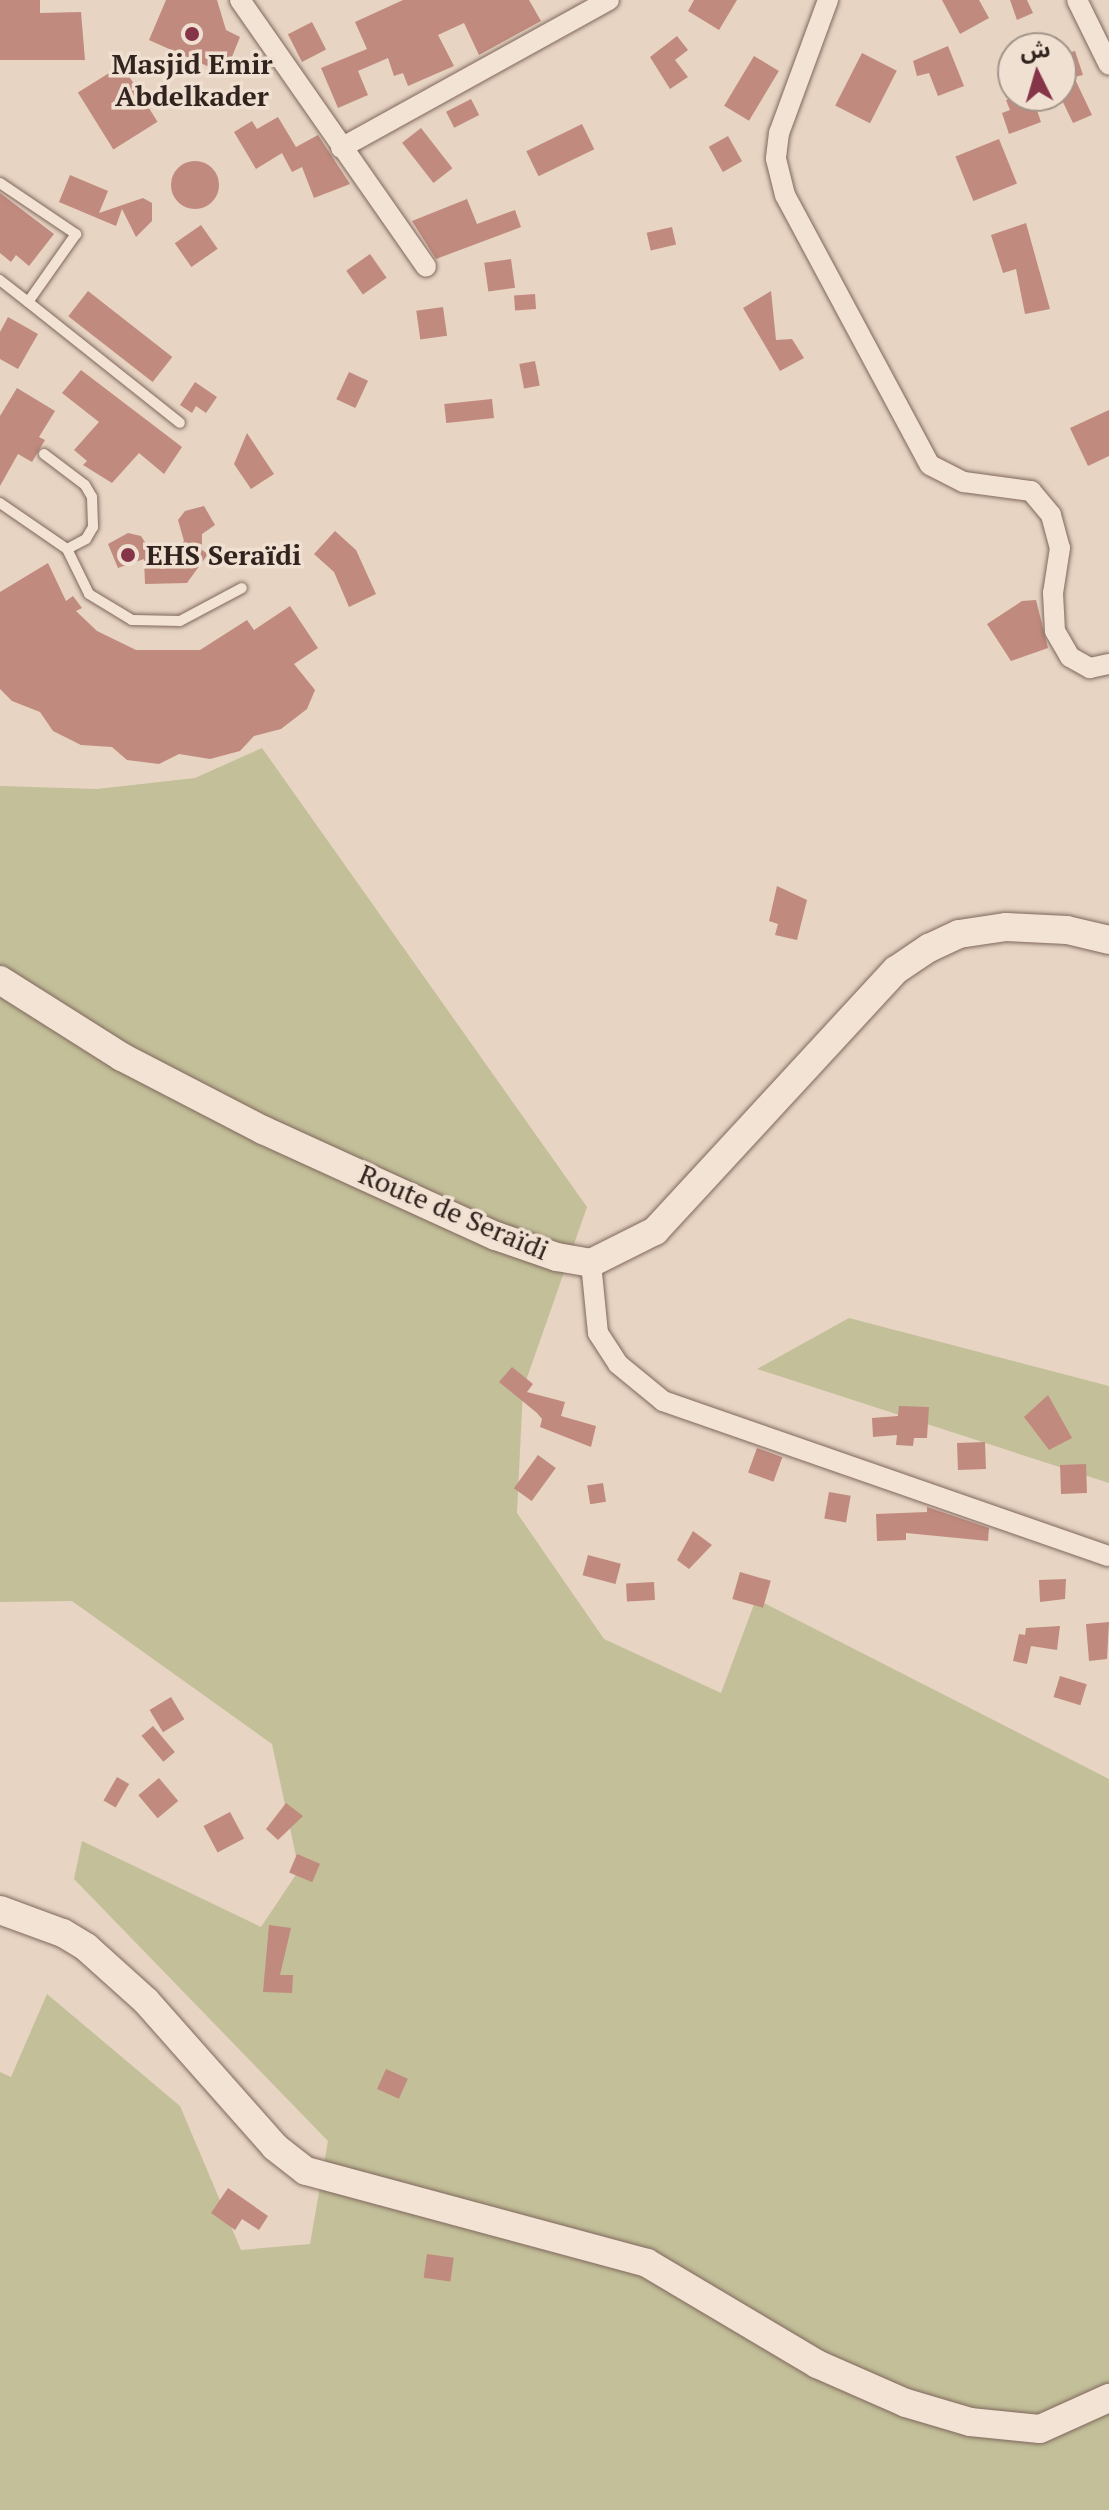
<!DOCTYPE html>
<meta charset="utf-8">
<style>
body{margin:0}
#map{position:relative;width:1109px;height:2510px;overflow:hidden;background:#e7d4c3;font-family:"PT Serif","Noto Sans Arabic",serif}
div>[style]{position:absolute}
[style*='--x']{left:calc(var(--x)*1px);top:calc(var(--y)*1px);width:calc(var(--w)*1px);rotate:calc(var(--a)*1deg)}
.green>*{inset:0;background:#c3bf99}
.building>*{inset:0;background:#c08a7e;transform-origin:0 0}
.round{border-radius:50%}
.roads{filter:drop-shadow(0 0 2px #7f675c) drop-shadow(0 0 2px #7f675c)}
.service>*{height:10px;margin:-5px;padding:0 5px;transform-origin:5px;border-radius:5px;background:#f3e3d5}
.minor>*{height:20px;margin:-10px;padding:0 10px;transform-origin:10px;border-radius:10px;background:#f3e3d5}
.secondary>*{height:28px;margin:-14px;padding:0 14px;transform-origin:14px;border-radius:14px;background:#f3e3d5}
.dots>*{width:22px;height:22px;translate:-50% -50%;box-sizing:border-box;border:4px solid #f0e0d2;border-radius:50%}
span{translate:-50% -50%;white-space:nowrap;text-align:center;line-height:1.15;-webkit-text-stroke:7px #f0e0d2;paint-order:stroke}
.poi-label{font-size:28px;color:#31231e;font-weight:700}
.left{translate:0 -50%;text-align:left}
.street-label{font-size:28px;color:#31231e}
.north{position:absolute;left:997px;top:32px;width:80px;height:80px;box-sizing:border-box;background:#f0e0d2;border:2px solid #a4948a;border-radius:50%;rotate:355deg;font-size:22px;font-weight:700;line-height:32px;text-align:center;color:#31231e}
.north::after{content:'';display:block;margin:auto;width:28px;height:36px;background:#863548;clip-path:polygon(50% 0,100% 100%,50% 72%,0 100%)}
</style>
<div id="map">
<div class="green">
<div style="clip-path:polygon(262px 748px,587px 1207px,523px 1389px,517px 1513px,604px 1639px,721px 1693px,756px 1599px,1109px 1779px,1109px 2510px,0 2510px,0 2072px,11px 2077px,47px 1994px,180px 2106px,241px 2250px,310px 2244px,328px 2141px,74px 1879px,82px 1841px,261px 1927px,299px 1870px,272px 1744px,72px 1601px,0 1602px,0 786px,97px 789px,195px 778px)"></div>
<div style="clip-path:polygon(849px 1318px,1109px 1386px,1109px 1483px,757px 1369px)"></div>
</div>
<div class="building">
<div style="clip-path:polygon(0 0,40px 0,40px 13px,81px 12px,85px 60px,0 60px)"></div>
<div style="clip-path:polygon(166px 0,217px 0,226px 30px,240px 37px,225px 74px,149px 40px)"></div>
<div style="clip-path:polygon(403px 0,529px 0,541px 21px,479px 55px,464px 23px,438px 35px,454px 66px,408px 86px,403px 73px,394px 76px,388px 58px,358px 71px,368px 95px,338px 108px,321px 68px,367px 49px,355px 22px)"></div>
<div style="clip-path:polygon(694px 0,737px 0,719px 30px,688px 11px)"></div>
<div style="clip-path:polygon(942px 0,979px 0,989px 18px,960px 34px)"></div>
<div style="clip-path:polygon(1010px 0,1027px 0,1033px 13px,1017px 20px)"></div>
<div style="left:312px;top:22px;width:31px;height:27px;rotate:63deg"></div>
<div style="clip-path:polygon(677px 36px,688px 50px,675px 60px,688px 77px,670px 89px,650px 57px)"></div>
<div style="clip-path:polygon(948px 46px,964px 86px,938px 96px,929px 73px,917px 76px,913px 61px)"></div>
<div style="clip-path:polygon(1061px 49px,1063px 54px,1075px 51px,1083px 75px,1074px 77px,1092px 115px,1073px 123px,1061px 98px)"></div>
<div style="left:862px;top:53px;width:39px;height:59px;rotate:27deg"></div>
<div style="left:754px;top:56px;width:29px;height:58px;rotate:31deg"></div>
<div style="left:122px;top:65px;width:67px;height:52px;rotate:58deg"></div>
<div style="clip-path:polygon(1016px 96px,1032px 96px,1041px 122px,1009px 134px,1002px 113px,1010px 110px,1006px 100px)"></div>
<div style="left:471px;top:99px;width:18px;height:28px;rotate:63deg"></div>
<div style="clip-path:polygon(278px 117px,296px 147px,318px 135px,350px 184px,314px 198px,302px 167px,292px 172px,282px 153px,256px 169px,234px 132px,252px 121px,257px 129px)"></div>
<div style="left:582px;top:124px;width:28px;height:62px;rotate:64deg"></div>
<div style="left:421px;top:128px;width:51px;height:24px;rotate:52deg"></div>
<div style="left:728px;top:136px;width:29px;height:22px;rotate:61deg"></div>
<div style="left:999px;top:139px;width:48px;height:47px;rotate:68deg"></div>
<div class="round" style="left:171px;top:161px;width:48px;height:48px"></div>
<div style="clip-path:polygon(70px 175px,108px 191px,99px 213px,143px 198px,152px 203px,152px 221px,136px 237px,122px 209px,116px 226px,59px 202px)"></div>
<div style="clip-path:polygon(0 193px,54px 234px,29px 266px,16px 255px,11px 262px,0 253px)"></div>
<div style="clip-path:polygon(467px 199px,477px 224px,515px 210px,521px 227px,436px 259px,412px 221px)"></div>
<div style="clip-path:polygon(1026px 223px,1050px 309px,1025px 314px,1016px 269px,1003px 273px,991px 235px)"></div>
<div style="left:201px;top:225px;width:29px;height:32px;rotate:55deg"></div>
<div style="left:672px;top:227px;width:18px;height:26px;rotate:77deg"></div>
<div style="left:370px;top:254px;width:29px;height:29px;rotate:55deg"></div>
<div style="left:511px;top:259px;width:29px;height:27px;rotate:82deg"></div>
<div style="left:88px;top:291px;width:107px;height:32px;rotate:38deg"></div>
<div style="clip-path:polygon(771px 291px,776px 340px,792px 339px,804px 358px,780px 371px,743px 308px)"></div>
<div style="left:535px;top:294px;width:15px;height:21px;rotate:86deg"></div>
<div style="left:443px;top:307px;width:29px;height:27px;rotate:82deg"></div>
<div style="clip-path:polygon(8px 317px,38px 334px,18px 369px,0 359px,0 332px)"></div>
<div style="left:535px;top:361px;width:25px;height:16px;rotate:79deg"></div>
<div style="clip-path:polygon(81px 370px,182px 447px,164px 474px,139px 453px,112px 483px,83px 465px,87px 461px,74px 450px,99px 422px,62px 393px)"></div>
<div style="left:349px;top:372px;width:21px;height:30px;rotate:25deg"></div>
<div style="clip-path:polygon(195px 382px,217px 397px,206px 413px,196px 406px,192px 413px,180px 405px)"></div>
<div style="clip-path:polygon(17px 388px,55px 411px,39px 437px,45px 440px,32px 462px,18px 454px,0 486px,0 416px)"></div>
<div style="left:492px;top:399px;width:19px;height:48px;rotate:84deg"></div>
<div style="clip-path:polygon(1109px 410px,1109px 456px,1088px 466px,1070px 428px)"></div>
<div style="clip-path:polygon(247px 433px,274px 474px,251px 489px,234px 464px)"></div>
<div style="clip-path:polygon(204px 506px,215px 525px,202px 534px,202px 550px,208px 554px,187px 583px,145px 584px,144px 559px,118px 568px,108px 544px,128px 533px,141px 536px,155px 558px,170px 557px,184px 541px,178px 520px,185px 511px)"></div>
<div style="clip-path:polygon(335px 531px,356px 550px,376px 594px,349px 607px,334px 572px,314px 554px)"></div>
<div style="clip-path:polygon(48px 563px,66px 601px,73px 596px,82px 608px,76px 611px,97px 631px,136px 650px,200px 650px,247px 620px,254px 630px,290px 606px,318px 648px,294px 664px,315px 690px,307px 709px,281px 729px,254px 736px,240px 751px,210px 759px,179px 754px,159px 764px,127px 760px,112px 747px,81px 745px,53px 731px,40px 712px,12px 701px,0 689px,0 592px)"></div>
<div style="clip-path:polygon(1036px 600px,1048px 648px,1011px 661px,987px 624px,1022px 601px)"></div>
<div style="clip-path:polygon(777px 886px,807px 900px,797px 940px,775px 935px,778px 924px,769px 921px)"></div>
<div style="clip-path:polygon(512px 1367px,533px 1384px,527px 1392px,565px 1402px,561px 1416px,596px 1426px,591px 1447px,540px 1427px,542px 1419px,537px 1413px,499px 1382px)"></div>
<div style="clip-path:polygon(1048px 1395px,1072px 1438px,1049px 1450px,1024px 1417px)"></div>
<div style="clip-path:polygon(899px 1406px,929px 1407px,927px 1438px,914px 1438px,913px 1446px,896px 1445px,897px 1435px,873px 1437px,872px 1418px,898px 1416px)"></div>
<div style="left:985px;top:1442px;width:27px;height:28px;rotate:88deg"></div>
<div style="left:757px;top:1448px;width:27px;height:26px;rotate:20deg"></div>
<div style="left:538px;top:1455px;width:22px;height:41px;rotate:36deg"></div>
<div style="left:1086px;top:1464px;width:29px;height:26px;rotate:88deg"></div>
<div style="left:603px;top:1483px;width:19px;height:16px;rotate:81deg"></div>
<div style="left:829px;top:1492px;width:22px;height:27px;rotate:10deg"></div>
<div style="clip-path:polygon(927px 1507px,989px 1528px,988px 1541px,906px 1533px,906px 1540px,877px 1541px,876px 1514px,927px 1512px)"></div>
<div style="clip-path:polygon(693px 1531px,712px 1545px,689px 1569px,677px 1560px)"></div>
<div style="left:588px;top:1555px;width:34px;height:21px;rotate:15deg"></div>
<div style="left:740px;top:1572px;width:32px;height:28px;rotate:16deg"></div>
<div style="clip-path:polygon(1066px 1579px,1065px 1599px,1040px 1602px,1039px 1580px)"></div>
<div style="left:654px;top:1582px;width:18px;height:28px;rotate:87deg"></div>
<div style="clip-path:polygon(1109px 1622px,1107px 1659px,1089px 1661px,1086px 1624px)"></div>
<div style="clip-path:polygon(1060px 1626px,1057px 1650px,1031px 1646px,1027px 1664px,1013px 1661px,1019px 1634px,1025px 1635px,1026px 1628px)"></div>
<div style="left:1060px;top:1676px;width:28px;height:22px;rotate:17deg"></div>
<div style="left:171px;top:1697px;width:26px;height:25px;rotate:59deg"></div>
<div style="left:153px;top:1726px;width:34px;height:15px;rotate:50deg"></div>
<div style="left:117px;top:1777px;width:14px;height:27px;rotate:30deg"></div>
<div style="left:159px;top:1778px;width:30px;height:27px;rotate:50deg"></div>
<div style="clip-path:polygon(286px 1803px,303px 1816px,278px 1840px,266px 1829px)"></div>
<div style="left:230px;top:1812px;width:30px;height:30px;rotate:62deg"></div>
<div style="left:297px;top:1854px;width:25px;height:20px;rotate:23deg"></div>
<div style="clip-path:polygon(269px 1925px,291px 1928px,280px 1975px,293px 1975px,292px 1993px,263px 1992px)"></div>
<div style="left:386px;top:2069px;width:24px;height:22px;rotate:24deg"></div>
<div style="clip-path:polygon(228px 2188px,268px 2216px,259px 2230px,242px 2219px,235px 2230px,211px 2213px)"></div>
<div style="left:427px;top:2254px;width:27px;height:24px;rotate:8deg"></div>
</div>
<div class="roads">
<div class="service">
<div style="--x:0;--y:183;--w:92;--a:33.9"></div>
<div style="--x:76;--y:234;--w:83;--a:125.2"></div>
<div style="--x:28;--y:302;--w:36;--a:-142"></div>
<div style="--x:28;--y:302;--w:194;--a:38.5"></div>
<div style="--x:44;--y:454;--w:51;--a:37.1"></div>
<div style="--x:85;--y:485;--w:14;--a:60"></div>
<div style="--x:92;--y:497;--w:30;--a:88"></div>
<div style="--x:93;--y:527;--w:14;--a:120"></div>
<div style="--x:86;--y:539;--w:21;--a:152"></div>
<div style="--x:0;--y:503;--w:81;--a:34.5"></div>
<div style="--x:67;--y:549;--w:50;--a:63.9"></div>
<div style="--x:89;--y:594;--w:50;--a:31.2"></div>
<div style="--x:132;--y:620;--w:48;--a:1.2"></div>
<div style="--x:180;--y:621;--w:70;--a:-28"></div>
</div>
<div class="minor">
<div style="--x:240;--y:0;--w:325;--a:55.1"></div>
<div style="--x:828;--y:0;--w:142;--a:110.2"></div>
<div style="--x:779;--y:133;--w:26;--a:97"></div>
<div style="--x:776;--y:159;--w:37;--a:76"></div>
<div style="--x:785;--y:195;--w:306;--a:61.8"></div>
<div style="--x:930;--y:465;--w:38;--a:27"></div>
<div style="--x:964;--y:482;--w:68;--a:7.7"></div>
<div style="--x:1031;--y:491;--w:31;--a:50"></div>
<div style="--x:1051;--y:515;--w:34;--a:75"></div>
<div style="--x:1060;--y:548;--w:46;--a:98.8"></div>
<div style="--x:1053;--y:593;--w:38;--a:87"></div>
<div style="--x:1055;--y:631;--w:30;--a:60"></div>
<div style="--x:1070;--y:657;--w:23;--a:29"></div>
<div style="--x:1090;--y:668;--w:19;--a:-12"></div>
<div style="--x:1077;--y:0;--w:72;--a:63.8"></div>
<div style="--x:341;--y:148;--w:306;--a:-28.9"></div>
<div style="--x:591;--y:1263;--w:70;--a:84.3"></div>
<div style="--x:598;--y:1333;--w:37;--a:57"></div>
<div style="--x:618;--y:1364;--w:58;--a:39.4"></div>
<div style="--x:663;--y:1401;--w:472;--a:19.2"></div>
</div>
<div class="secondary">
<div style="--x:0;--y:980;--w:144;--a:32.3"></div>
<div style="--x:122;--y:1057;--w:159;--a:27.4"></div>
<div style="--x:263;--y:1130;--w:256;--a:24.5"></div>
<div style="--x:496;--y:1236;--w:65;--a:19"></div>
<div style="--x:557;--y:1257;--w:35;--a:10"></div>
<div style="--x:591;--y:1263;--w:72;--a:-26.6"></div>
<div style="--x:655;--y:1231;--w:355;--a:-47.3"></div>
<div style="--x:896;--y:970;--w:40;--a:-34"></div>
<div style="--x:929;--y:948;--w:33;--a:-25"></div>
<div style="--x:959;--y:934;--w:48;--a:-8.5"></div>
<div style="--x:1006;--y:927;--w:61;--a:2.8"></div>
<div style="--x:1067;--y:930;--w:43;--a:13.4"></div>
<div style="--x:0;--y:1910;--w:67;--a:20.1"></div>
<div style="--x:63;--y:1933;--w:27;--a:31"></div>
<div style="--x:86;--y:1947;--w:81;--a:42"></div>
<div style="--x:146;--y:2001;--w:195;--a:48.5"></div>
<div style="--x:275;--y:2147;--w:39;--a:38"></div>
<div style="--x:306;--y:2171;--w:353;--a:15.1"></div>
<div style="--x:647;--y:2263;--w:198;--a:30.7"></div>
<div style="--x:817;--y:2364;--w:97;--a:23.7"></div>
<div style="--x:906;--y:2403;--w:67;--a:16.5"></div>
<div style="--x:970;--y:2422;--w:70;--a:5.7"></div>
<div style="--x:1040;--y:2429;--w:76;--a:-24.2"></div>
</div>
</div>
<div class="dots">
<div style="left:192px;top:34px;background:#863548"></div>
<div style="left:128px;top:555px;background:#863548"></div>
</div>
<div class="poi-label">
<span style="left:192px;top:80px">Masjid Emir<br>Abdelkader</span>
<span class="left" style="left:146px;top:555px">EHS Seraïdi</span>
</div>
<div class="street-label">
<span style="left:454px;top:1212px;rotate:23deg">Route de Seraïdi</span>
</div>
<div class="north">ش</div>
</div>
